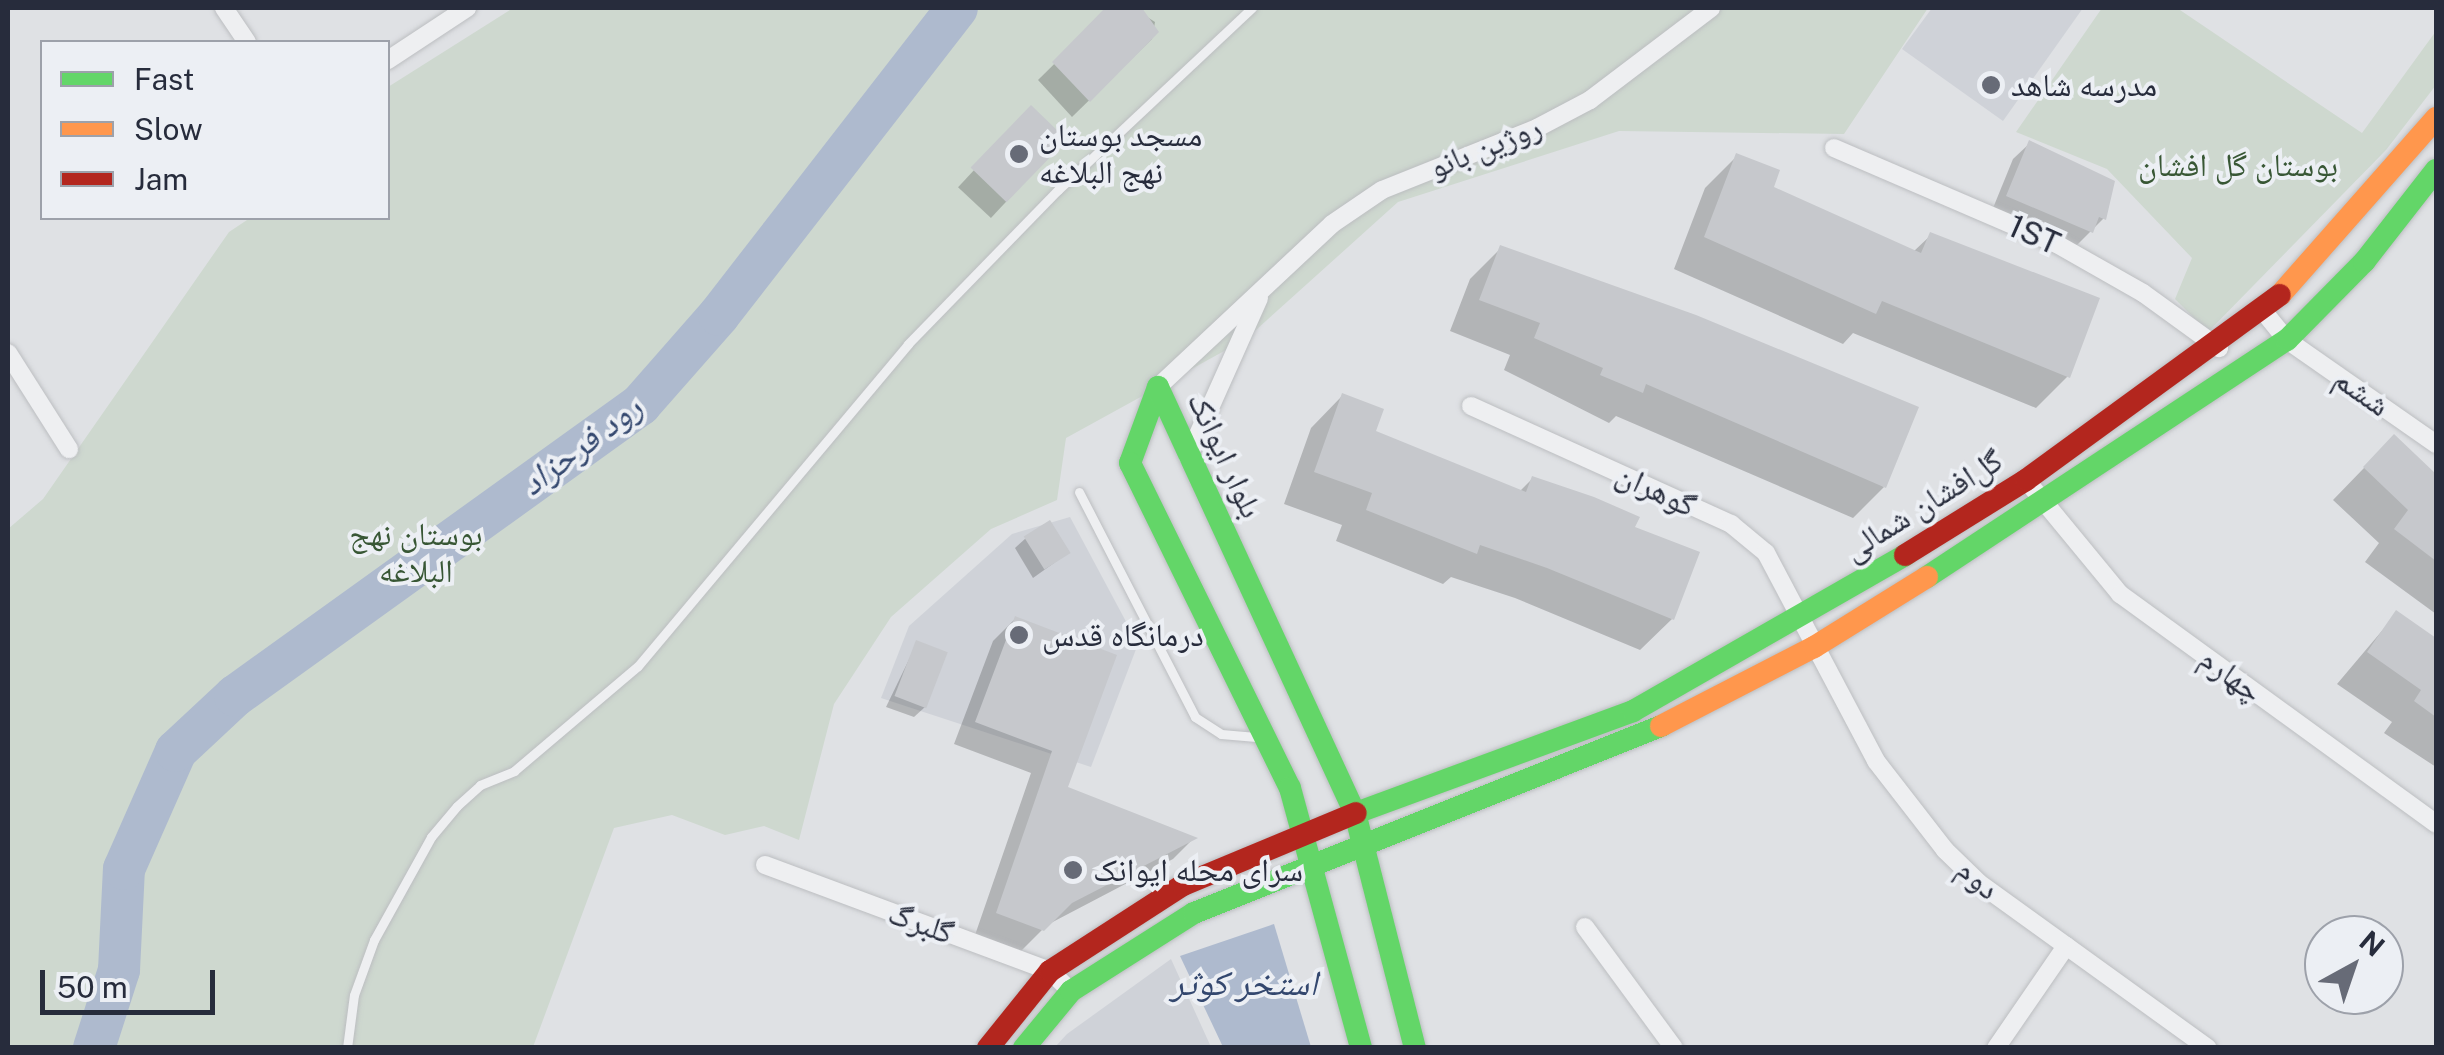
<!DOCTYPE html>
<meta charset="utf-8">
<style>
body{margin:0}
#map{position:relative;width:2444px;height:1055px;overflow:hidden;background:#dfe1e4;font-family:"Public Sans","Noto Naskh Arabic",sans-serif}
div>[style]{position:absolute}
[style*='--x']{left:calc(var(--x)*1px);top:calc(var(--y)*1px);width:calc(var(--w)*1px);rotate:calc(var(--a)*1deg)}
.built>*{inset:0;background:#cfd2d8}
.green>*{inset:0;background:#ced8cf}
.water>*{inset:0;background:#aebace}
.shadow>*{inset:0;background:#0003;transform-origin:0 0}
.river>*{height:42px;margin:-21px;padding:0 21px;transform-origin:21px;border-radius:21px;background:#aebace}
.building>*{inset:0;background:#c6c8cc;transform-origin:0 0}
.roads{filter:drop-shadow(0 0 2px #bcbec1) drop-shadow(0 0 2px #bcbec1)}
.lane>*{height:9px;margin:-4.5px;padding:0 4.5px;transform-origin:4.5px;border-radius:4.5px;background:#eeeff1}
.street>*{height:18px;margin:-9px;padding:0 9px;transform-origin:9px;border-radius:9px;background:#eeeff1}
.fast>*{height:22px;margin:-11px;padding:0 11px;transform-origin:11px;border-radius:11px;background:#63d668}
.slow>*{height:22px;margin:-11px;padding:0 11px;transform-origin:11px;border-radius:11px;background:#ff974d}
.jam>*{height:22px;margin:-11px;padding:0 11px;transform-origin:11px;border-radius:11px;background:#b3261e}
.dots>*{width:28px;height:28px;translate:-50% -50%;box-sizing:border-box;border:5px solid #eceff4;border-radius:50%}
span{translate:-50% -50%;white-space:nowrap;text-align:center;line-height:1.15;-webkit-text-stroke:8px #eceff4;paint-order:stroke}
.poi-label{font-size:32px;color:#272c3c}
.left{translate:0 -50%;text-align:left}
.street-label{font-size:32px;color:#272c3c}
.park-label{font-size:32px;color:#385735}
.water-label{font-size:35px;color:#33476e;font-style:italic}
.frame{position:absolute;inset:0;border:10px solid #272c3c;pointer-events:none}
.legend{position:absolute;left:40px;top:40px;width:350px;height:180px;box-sizing:border-box;background:#eceff4;border:2px solid #9da1aa;margin:0;padding:12px 18px;list-style:none;font-size:30px;color:#272c3c}
.legend li{display:flex;align-items:center;gap:20px;height:50px}
.legend b{width:50px;border:2px solid #9da1aa}
.north{position:absolute;left:2304px;top:915px;width:100px;height:100px;box-sizing:border-box;background:#eceff4;border:2px solid #9da1aa;border-radius:50%;rotate:40deg;font-size:28px;font-weight:700;line-height:40px;text-align:center;color:#272c3c}
.north::after{content:'';display:block;margin:auto;width:35px;height:45px;background:#676b77;clip-path:polygon(50% 0,100% 100%,50% 72%,0 100%)}
.scale{position:absolute;left:40px;top:970px;width:175px;height:45px;box-sizing:border-box;border:5px solid #272c3c;border-top:0;padding-left:12px;font-size:30px;line-height:35px;white-space:nowrap;color:#272c3c;-webkit-text-stroke:8px #eceff4;paint-order:stroke}
</style>
<div id="map">
<div class="built">
<div style="clip-path:polygon(1932px 8px,2083px 8px,2003px 121px,1902px 49px)"></div>
<div style="clip-path:polygon(1070px 517px,1138px 644px,1091px 767px,881px 698px,909px 626px,1012px 534px)"></div>
<div style="clip-path:polygon(1171px 959px,1211px 1047px,1055px 1047px,1067px 1034px)"></div>
</div>
<div class="green">
<div style="clip-path:polygon(513px 8px,1928px 8px,1844px 134px,1619px 131px,1398px 202px,1246px 339px,1066px 438px,1057px 500px,991px 529px,891px 617px,834px 704px,799px 840px,764px 826px,725px 835px,672px 815px,614px 828px,533px 1047px,8px 1047px,8px 529px,43px 499px,229px 232px,250px 218px,388px 218px,388px 87px)"></div>
<div style="clip-path:polygon(2102px 8px,2177px 8px,2362px 133px,2436px 31px,2436px 85px,2386px 150px,2208px 332px,2175px 299px,2192px 258px,2107px 169px,2016px 132px)"></div>
</div>
<div class="water">
<div style="clip-path:polygon(1274px 924px,1311px 1047px,1223px 1047px,1180px 956px)"></div>
</div>
<div class="shadow">
<div style="clip-path:polygon(1111px 8px,1133px 8px,1155px 22px,1152px 39px,1072px 117px,1038px 80px)"></div>
<div style="left:1031px;top:109px;width:45px;height:107px;rotate:43deg"></div>
<div style="clip-path:polygon(2030px 143px,2112px 182px,2104px 218px,2074px 248px,1991px 213px,2013px 159px)"></div>
<div style="clip-path:polygon(1737px 156px,1770px 189px,1913px 252px,1931px 235px,2097px 300px,2067px 377px,2036px 408px,1853px 333px,1843px 344px,1674px 269px,1705px 188px)"></div>
<div style="clip-path:polygon(1501px 248px,1884px 487px,1853px 518px,1616px 416px,1609px 423px,1504px 370px,1510px 355px,1450px 331px,1470px 279px)"></div>
<div style="clip-path:polygon(1342px 396px,1373px 433px,1519px 492px,1532px 479px,1632px 529px,1672px 619px,1640px 650px,1515px 598px,1451px 577px,1443px 584px,1336px 541px,1342px 525px,1284px 504px,1311px 428px)"></div>
<div style="clip-path:polygon(2394px 437px,2436px 477px,2436px 614px,2365px 562px,2379px 543px,2333px 500px)"></div>
<div style="clip-path:polygon(1026px 538px,1068px 553px,1033px 578px,1015px 548px)"></div>
<div style="clip-path:polygon(2397px 613px,2436px 641px,2436px 767px,2384px 733px,2392px 722px,2337px 684px)"></div>
<div style="clip-path:polygon(1015px 619px,1065px 789px,1193px 839px,1173px 859px,1047px 925px,1020px 952px,975px 935px,1031px 773px,954px 744px,993px 641px)"></div>
<div style="clip-path:polygon(917px 643px,925px 707px,914px 717px,886px 707px)"></div>
</div>
<div class="river">
<div style="--x:94;--y:1048;--w:82;--a:-72.2"></div>
<div style="--x:119;--y:970;--w:101;--a:-87.2"></div>
<div style="--x:124;--y:869;--w:129;--a:-66.2"></div>
<div style="--x:176;--y:751;--w:81;--a:-43"></div>
<div style="--x:235;--y:696;--w:499;--a:-35.7"></div>
<div style="--x:640;--y:405;--w:120;--a:-48.7"></div>
<div style="--x:719;--y:315;--w:388;--a:-52.2"></div>
</div>
<div class="building">
<div style="clip-path:polygon(1105px 8px,1142px 8px,1159px 32px,1090px 102px,1052px 62px)"></div>
<div style="left:1031px;top:105px;width:50px;height:87px;rotate:44deg"></div>
<div style="clip-path:polygon(2029px 140px,2115px 181px,2106px 220px,2099px 217px,2093px 233px,2006px 196px)"></div>
<div style="clip-path:polygon(1736px 153px,1780px 170px,1774px 187px,1921px 253px,1930px 232px,2100px 298px,2070px 378px,1882px 301px,1876px 314px,1704px 237px)"></div>
<div style="clip-path:polygon(1500px 245px,1696px 315px,1919px 407px,1886px 488px,1646px 384px,1643px 393px,1600px 375px,1603px 368px,1534px 338px,1540px 323px,1479px 300px)"></div>
<div style="clip-path:polygon(1342px 393px,1384px 409px,1376px 431px,1526px 492px,1532px 476px,1594px 497px,1640px 517px,1635px 527px,1700px 552px,1674px 620px,1547px 568px,1480px 545px,1477px 554px,1366px 510px,1372px 493px,1314px 472px)"></div>
<div style="clip-path:polygon(2394px 434px,2436px 474px,2436px 561px,2394px 529px,2408px 510px,2363px 467px)"></div>
<div style="left:1050px;top:520px;width:39px;height:31px;rotate:58deg"></div>
<div style="clip-path:polygon(2396px 610px,2436px 638px,2436px 717px,2414px 701px,2421px 690px,2367px 652px)"></div>
<div style="clip-path:polygon(1015px 616px,1117px 655px,1068px 787px,1198px 838px,1072px 903px,1044px 931px,996px 913px,1052px 751px,975px 722px)"></div>
<div style="left:916px;top:640px;width:34px;height:60px;rotate:21deg"></div>
</div>
<div class="roads">
<div class="lane">
<div style="--x:1079;--y:492;--w:253;--a:62.7"></div>
<div style="--x:1195;--y:717;--w:31;--a:33"></div>
<div style="--x:1221;--y:734;--w:38;--a:5"></div>
<div style="--x:347;--y:1048;--w:53;--a:-82.5"></div>
<div style="--x:354;--y:995;--w:59;--a:-70"></div>
<div style="--x:374;--y:940;--w:118;--a:-61"></div>
<div style="--x:431;--y:837;--w:40;--a:-50"></div>
<div style="--x:457;--y:806;--w:31;--a:-42"></div>
<div style="--x:480;--y:785;--w:37;--a:-22"></div>
<div style="--x:514;--y:771;--w:162;--a:-40.3"></div>
<div style="--x:638;--y:666;--w:420;--a:-50"></div>
<div style="--x:908;--y:344;--w:215;--a:-45.8"></div>
<div style="--x:1058;--y:190;--w:266;--a:-43.2"></div>
</div>
<div class="street">
<div style="--x:224;--y:8;--w:41;--a:55.9"></div>
<div style="--x:388;--y:60;--w:95;--a:-33.4"></div>
<div style="--x:1834;--y:148;--w:241;--a:23.3"></div>
<div style="--x:2055;--y:243;--w:101;--a:29.6"></div>
<div style="--x:2143;--y:293;--w:94;--a:35.9"></div>
<div style="--x:2264;--y:312;--w:36;--a:51"></div>
<div style="--x:2287;--y:340;--w:182;--a:34.9"></div>
<div style="--x:8;--y:353;--w:114;--a:57.6"></div>
<div style="--x:1158;--y:387;--w:238;--a:-43.1"></div>
<div style="--x:1332;--y:224;--w:60;--a:-34.2"></div>
<div style="--x:1382;--y:190;--w:167;--a:-21.8"></div>
<div style="--x:1537;--y:128;--w:60;--a:-27.8"></div>
<div style="--x:1590;--y:100;--w:152;--a:-37.2"></div>
<div style="--x:1471;--y:406;--w:286;--a:24.4"></div>
<div style="--x:1731;--y:524;--w:45;--a:39.6"></div>
<div style="--x:1766;--y:553;--w:235;--a:62.1"></div>
<div style="--x:1876;--y:761;--w:113;--a:52.2"></div>
<div style="--x:1945;--y:850;--w:47;--a:44.1"></div>
<div style="--x:1979;--y:883;--w:282;--a:35.8"></div>
<div style="--x:1188;--y:457;--w:174;--a:-65.9"></div>
<div style="--x:2026;--y:480;--w:148;--a:50.5"></div>
<div style="--x:2120;--y:594;--w:391;--a:36"></div>
<div style="--x:765;--y:865;--w:304;--a:20.4"></div>
<div style="--x:1050;--y:971;--w:29;--a:44"></div>
<div style="--x:1585;--y:927;--w:150;--a:53.7"></div>
<div style="--x:1996;--y:1048;--w:124;--a:-55.5"></div>
</div>
<div class="fast">
<div style="--x:1158;--y:387;--w:81;--a:110.2"></div>
<div style="--x:1130;--y:463;--w:362;--a:63.8"></div>
<div style="--x:1290;--y:788;--w:270;--a:74.7"></div>
<div style="--x:1158;--y:387;--w:469;--a:65.2"></div>
<div style="--x:1355;--y:813;--w:243;--a:75.7"></div>
<div style="--x:1927;--y:577;--w:431;--a:-33.4"></div>
<div style="--x:2287;--y:340;--w:110;--a:-45.4"></div>
<div style="--x:2364;--y:262;--w:117;--a:-52"></div>
<div style="--x:1356;--y:813;--w:295;--a:-20.2"></div>
<div style="--x:1633;--y:711;--w:314;--a:-29.8"></div>
<div style="--x:1024;--y:1048;--w:74;--a:-50.5"></div>
<div style="--x:1071;--y:991;--w:146;--a:-32.4"></div>
<div style="--x:1194;--y:913;--w:503;--a:-21.82"></div>
</div>
<div class="slow">
<div style="--x:2280;--y:295;--w:236;--a:-48.6"></div>
<div style="--x:1661;--y:726;--w:172;--a:-27.3"></div>
<div style="--x:1814;--y:647;--w:133;--a:-31.8"></div>
</div>
<div class="jam">
<div style="--x:1905;--y:555;--w:142;--a:-31.8"></div>
<div style="--x:2026;--y:480;--w:314;--a:-36.1"></div>
<div style="--x:988;--y:1048;--w:99;--a:-51.2"></div>
<div style="--x:1050;--y:971;--w:158;--a:-32.9"></div>
<div style="--x:1183;--y:885;--w:187;--a:-22.6"></div>
</div>
</div>
<div class="dots">
<div style="left:1991px;top:85px;background:#676b77"></div>
<div style="left:1019px;top:154px;background:#676b77"></div>
<div style="left:1019px;top:635px;background:#676b77"></div>
<div style="left:1073px;top:870px;background:#676b77"></div>
</div>
<div class="poi-label">
<span class="left" style="left:2011px;top:85px">مدرسه شاهد</span>
<span class="left" style="left:1039px;top:154px">مسجد بوستان<br>نهج البلاغه</span>
<span class="left" style="left:1042px;top:635px">درمانگاه قدس</span>
<span class="left" style="left:1093px;top:870px">سرای محله ایوانک</span>
</div>
<div class="street-label">
<span style="left:1485px;top:147px;rotate:-22deg">روژین بانو</span>
<span style="left:2034px;top:235px;rotate:24deg">1ST</span>
<span style="left:2362px;top:392px;rotate:35deg">ششم</span>
<span style="left:1225px;top:455px;rotate:65deg">بلوار ایوانک</span>
<span style="left:1656px;top:490px;rotate:25deg">گوهران</span>
<span style="left:1923px;top:505px;rotate:-32deg">گل‌افشان شمالی</span>
<span style="left:2231px;top:675px;rotate:36deg">چهارم</span>
<span style="left:1978px;top:879px;rotate:40deg">دوم</span>
<span style="left:921px;top:923px;rotate:20deg">گلبرگ</span>
</div>
<div class="park-label">
<span style="left:2238px;top:165px">بوستان گل افشان</span>
<span style="left:416px;top:553px">بوستان نهج<br>البلاغه</span>
</div>
<div class="water-label">
<span style="left:581px;top:445px;rotate:-37deg">رود فرحزاد</span>
<span style="left:1244px;top:983px">استخر کوثر</span>
</div>
<div class="frame"></div>
<ul class="legend">
<li><b style="height:12px;background:#63d668"></b>Fast</li>
<li><b style="height:12px;background:#ff974d"></b>Slow</li>
<li><b style="height:12px;background:#b3261e"></b>Jam</li>
</ul>
<div class="north">N</div>
<div class="scale">50 m</div>
</div>
